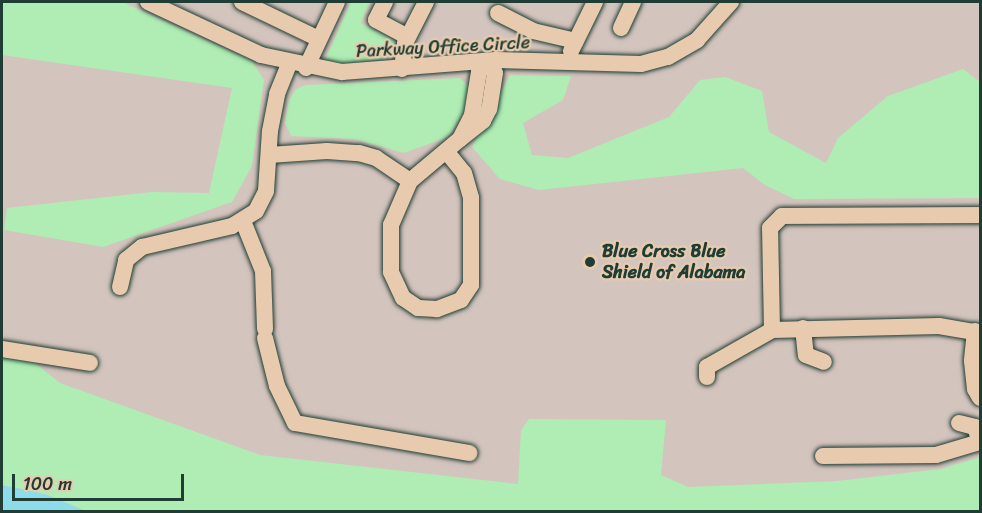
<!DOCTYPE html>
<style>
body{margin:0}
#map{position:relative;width:982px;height:513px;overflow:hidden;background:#e8cbae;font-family:Sriracha,sans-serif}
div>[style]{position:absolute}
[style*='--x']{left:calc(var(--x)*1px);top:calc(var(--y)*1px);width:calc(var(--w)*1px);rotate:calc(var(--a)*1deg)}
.built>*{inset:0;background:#d4c4be}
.green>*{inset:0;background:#afedb4}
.water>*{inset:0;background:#8ddbeb}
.roads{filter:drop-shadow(0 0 2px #1f3d34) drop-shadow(0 0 2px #1f3d34)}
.minor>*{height:16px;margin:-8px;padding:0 8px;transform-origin:8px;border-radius:8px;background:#e8cbae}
.dots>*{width:16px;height:16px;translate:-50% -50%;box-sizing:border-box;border:3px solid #e8cbae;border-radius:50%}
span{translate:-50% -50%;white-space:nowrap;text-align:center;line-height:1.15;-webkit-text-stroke:4.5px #e8cbae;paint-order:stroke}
.street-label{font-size:18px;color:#1f3d34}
.poi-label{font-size:18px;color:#1f3d34;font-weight:700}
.left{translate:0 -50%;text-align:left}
.frame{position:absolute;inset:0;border:3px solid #1f3d34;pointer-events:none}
.scale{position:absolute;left:12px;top:474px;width:172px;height:27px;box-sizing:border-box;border:3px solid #1f3d34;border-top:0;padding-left:8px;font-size:18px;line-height:21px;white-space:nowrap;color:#1f3d34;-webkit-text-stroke:4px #e8cbae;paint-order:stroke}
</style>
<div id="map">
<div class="built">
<div style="clip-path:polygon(2px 2px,980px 2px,980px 511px,212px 511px,2px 437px)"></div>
</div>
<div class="green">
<div style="clip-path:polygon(2px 2px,122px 2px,252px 61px,264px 80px,252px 166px,232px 202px,103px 247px,4px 230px,7px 208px,152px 192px,209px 193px,232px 88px,2px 55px)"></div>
<div style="clip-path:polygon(351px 2px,370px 2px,361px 23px,397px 42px,391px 57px,349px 66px,325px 60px)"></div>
<div style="clip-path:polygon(963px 69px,980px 82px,980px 198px,794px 199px,765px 185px,743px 168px,539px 190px,500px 179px,472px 147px,510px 75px,571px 76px,563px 100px,523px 123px,532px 155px,568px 158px,669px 117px,700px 80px,725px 77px,762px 91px,769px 132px,826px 163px,838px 138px,888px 96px)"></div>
<div style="clip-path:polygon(460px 78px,470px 88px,467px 108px,448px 137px,404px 153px,355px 139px,291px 136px,285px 123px,289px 100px,296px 89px,306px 85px)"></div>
<div style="clip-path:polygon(2px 355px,30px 359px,60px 383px,260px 455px,518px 484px,521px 430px,529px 419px,666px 420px,661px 475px,688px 487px,837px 481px,940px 469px,980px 457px,980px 511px,86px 511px,45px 494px,2px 485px)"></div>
</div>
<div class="water">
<div style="clip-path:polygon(2px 485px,45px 494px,86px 511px,2px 511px)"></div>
</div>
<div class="roads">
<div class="minor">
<div style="--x:148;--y:2;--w:125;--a:25.1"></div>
<div style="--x:261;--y:55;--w:83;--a:11.9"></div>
<div style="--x:342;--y:72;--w:154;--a:-4.5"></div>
<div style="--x:496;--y:60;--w:145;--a:1.6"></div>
<div style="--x:641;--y:64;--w:28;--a:-15"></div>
<div style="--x:668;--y:57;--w:34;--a:-30"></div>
<div style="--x:697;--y:40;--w:51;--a:-48.2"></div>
<div style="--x:242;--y:2;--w:85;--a:25.7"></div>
<div style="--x:385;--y:2;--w:20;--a:117"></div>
<div style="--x:376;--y:20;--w:36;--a:28"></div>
<div style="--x:498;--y:13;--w:39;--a:27"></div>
<div style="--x:533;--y:31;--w:44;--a:13.1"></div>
<div style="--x:621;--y:28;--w:29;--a:-65"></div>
<div style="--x:571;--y:51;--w:55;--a:-63.9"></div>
<div style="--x:487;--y:61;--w:14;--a:56"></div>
<div style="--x:495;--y:73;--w:36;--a:99"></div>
<div style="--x:489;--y:109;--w:13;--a:117"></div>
<div style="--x:483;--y:121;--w:29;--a:142"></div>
<div style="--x:460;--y:139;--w:27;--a:-63"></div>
<div style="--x:472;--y:115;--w:44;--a:-80.8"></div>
<div style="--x:479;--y:72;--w:14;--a:-54"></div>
<div style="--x:306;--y:68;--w:73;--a:-64.8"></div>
<div style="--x:402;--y:69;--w:26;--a:-83"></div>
<div style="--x:405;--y:43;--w:46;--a:-62.9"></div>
<div style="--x:446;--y:151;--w:28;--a:51"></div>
<div style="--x:464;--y:173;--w:26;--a:74"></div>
<div style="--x:471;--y:198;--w:87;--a:90"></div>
<div style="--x:471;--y:285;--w:18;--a:124"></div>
<div style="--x:461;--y:300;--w:26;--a:159"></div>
<div style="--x:437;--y:309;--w:19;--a:-177"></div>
<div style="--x:418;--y:308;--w:18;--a:-146"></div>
<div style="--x:403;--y:298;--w:29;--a:-115"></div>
<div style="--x:391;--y:272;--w:47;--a:-90"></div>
<div style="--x:391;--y:225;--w:48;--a:-66.6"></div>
<div style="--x:410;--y:181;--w:65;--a:-40"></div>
<div style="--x:269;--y:155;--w:58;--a:-3.9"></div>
<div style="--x:327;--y:151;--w:32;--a:4"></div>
<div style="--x:359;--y:153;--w:18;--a:16"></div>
<div style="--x:376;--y:158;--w:41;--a:34.1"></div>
<div style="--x:243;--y:221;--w:54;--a:68.2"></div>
<div style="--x:263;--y:271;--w:58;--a:88"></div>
<div style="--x:120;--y:287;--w:28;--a:-77"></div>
<div style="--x:126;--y:260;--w:21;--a:-39"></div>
<div style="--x:142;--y:247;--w:92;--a:-13.1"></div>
<div style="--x:232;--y:226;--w:28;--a:-32"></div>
<div style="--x:256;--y:211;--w:22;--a:-63"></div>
<div style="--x:266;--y:191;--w:60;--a:-86.2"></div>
<div style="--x:270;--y:131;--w:38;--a:-79"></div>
<div style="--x:277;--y:94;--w:32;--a:-68"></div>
<div style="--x:803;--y:328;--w:27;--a:84"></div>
<div style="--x:806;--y:355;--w:19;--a:21"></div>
<div style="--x:772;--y:330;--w:102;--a:-91.1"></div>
<div style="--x:770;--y:228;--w:17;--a:-45"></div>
<div style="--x:782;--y:216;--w:198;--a:-0.3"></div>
<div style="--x:975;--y:331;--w:30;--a:96"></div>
<div style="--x:972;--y:361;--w:28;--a:84"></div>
<div style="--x:975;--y:389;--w:10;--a:61"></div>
<div style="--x:265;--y:338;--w:49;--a:76"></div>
<div style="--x:277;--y:386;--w:41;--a:64.1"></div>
<div style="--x:295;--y:423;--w:177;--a:9.8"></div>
<div style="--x:2;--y:349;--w:89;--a:9"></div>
<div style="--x:707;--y:377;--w:10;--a:-90"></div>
<div style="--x:707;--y:367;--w:75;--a:-29.6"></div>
<div style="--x:772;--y:330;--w:167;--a:-1.4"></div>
<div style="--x:939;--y:326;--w:42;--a:9.7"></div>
<div style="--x:959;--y:423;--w:16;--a:14"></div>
<div style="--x:975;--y:427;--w:16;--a:72"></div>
<div style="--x:823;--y:456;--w:113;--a:-0.5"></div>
<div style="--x:936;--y:455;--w:46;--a:-16.5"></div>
</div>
</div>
<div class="dots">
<div style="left:590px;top:262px;background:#1f3d34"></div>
</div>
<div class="street-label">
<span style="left:443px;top:47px;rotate:-3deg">Parkway Office Circle</span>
</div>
<div class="poi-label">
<span class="left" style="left:602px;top:262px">Blue Cross Blue<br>Shield of Alabama</span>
</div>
<div class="frame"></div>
<div class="scale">100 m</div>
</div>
